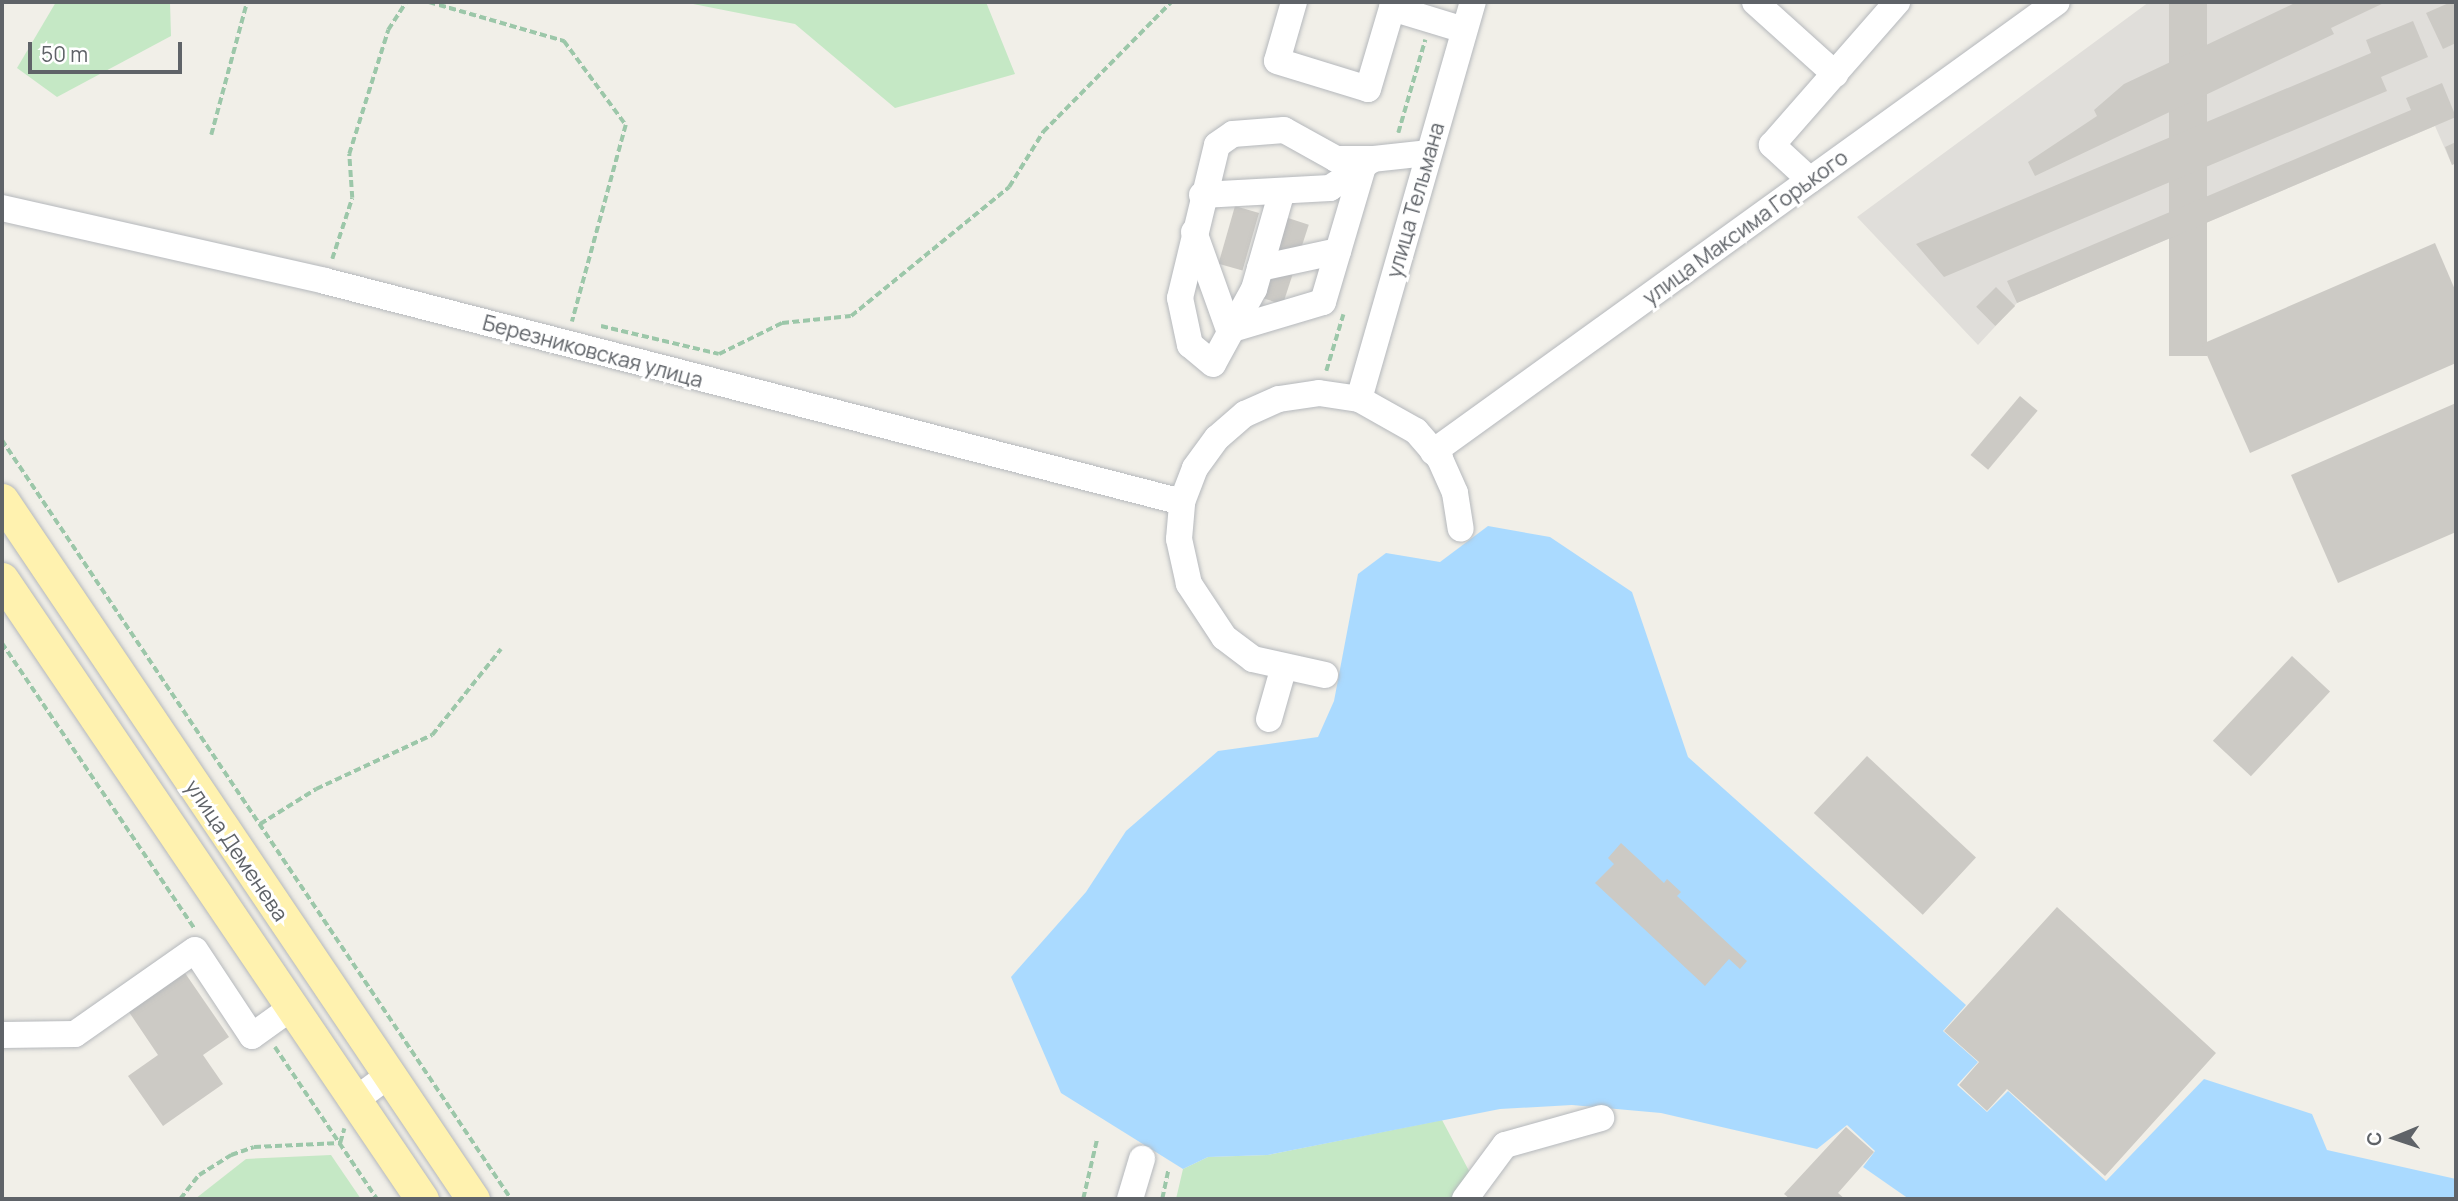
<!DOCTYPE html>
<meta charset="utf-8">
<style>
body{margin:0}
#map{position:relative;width:2458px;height:1201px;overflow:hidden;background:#f1efe8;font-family:Manrope,sans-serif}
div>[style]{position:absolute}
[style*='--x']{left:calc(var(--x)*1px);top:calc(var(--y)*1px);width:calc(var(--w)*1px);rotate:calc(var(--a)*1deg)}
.industrial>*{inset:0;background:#e0deda}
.green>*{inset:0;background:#c5e8c5}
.water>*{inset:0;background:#aadaff}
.building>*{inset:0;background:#cccac5;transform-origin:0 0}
.path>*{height:3.5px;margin-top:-1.75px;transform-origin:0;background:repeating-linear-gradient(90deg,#9cc7a9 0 7px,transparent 0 10.5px)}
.roads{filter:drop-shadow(0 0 2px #b5b8bc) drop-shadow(0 0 2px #b5b8bc)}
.minor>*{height:26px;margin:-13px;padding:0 13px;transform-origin:13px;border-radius:13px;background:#fff}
.major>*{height:33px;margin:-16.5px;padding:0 16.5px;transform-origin:16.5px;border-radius:16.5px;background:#fff2af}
span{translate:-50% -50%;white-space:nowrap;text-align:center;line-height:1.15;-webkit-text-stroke:6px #fff;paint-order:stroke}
.street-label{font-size:21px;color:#5f6368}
.frame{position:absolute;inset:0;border:4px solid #5f6368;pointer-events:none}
.north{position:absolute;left:2360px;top:1103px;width:70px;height:70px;-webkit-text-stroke:5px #fff;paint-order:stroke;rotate:268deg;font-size:19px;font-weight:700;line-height:28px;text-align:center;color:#5f6368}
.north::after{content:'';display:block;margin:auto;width:24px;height:32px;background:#5f6368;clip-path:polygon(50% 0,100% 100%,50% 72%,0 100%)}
.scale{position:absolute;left:28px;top:42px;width:154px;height:32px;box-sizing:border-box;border:4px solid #5f6368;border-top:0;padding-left:9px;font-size:21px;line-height:24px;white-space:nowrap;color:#5f6368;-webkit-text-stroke:5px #fff;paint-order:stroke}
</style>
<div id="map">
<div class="industrial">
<div style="clip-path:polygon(2149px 2px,2456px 2px,2456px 163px,2452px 165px,2435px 126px,2017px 303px,1978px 345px,1857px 217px)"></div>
</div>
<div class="green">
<div style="clip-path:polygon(56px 2px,170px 2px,171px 36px,57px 97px,17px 68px)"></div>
<div style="clip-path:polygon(683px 2px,986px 2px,1015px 74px,895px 108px,795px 24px)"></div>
<div style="clip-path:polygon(1442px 1120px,1484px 1199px,1176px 1199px,1183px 1169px,1208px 1157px,1268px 1155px)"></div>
<div style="clip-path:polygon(331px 1155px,361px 1199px,195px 1199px,246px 1159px)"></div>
</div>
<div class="water">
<div style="clip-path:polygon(1488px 526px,1550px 537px,1632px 592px,1688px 757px,1966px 1005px,1943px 1031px,1978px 1062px,1957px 1085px,1987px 1112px,2008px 1091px,2106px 1181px,2204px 1079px,2312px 1114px,2327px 1150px,2456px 1179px,2456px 1199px,1909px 1199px,1863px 1167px,1875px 1151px,1847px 1125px,1817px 1149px,1661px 1113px,1572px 1105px,1500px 1109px,1268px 1155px,1208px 1157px,1183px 1169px,1061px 1093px,1011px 977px,1086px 892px,1126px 831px,1218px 751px,1318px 737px,1334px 701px,1358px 574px,1386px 553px,1440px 562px)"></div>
</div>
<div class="building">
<div style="left:2169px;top:2px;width:38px;height:354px"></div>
<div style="clip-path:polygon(2297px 2px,2386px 2px,2331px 28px,2334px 34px,2035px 176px,2028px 162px,2097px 116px,2094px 110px,2124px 84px)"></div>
<div style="clip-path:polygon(2451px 2px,2456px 2px,2456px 43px,2443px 49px,2426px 13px)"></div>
<div style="clip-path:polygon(2413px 21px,2428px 57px,2381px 77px,2387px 91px,1944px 277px,1916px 244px,2371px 53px,2366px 40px)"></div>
<div style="clip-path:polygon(2442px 83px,2456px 117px,2017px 303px,2007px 281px,2411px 110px,2406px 98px)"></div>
<div style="clip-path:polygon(2456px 142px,2456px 163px,2452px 165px,2445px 147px)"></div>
<div style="left:1235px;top:206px;width:25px;height:60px;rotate:16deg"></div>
<div style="left:1285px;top:217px;width:25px;height:84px;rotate:18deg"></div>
<div style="clip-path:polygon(2435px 243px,2456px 292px,2456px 363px,2250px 453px,2202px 344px)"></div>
<div style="left:1996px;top:287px;width:27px;height:28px;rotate:45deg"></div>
<div style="left:2020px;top:396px;width:23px;height:77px;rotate:40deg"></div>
<div style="clip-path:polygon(2456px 403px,2456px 532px,2338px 583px,2291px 475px)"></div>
<div style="left:2292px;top:656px;width:52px;height:116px;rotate:43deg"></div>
<div style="left:1867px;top:756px;width:149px;height:78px;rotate:43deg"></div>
<div style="clip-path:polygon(1621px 843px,1664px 883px,1667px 879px,1681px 892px,1677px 896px,1747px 961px,1740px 969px,1729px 959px,1705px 986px,1595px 883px,1614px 864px,1608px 858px)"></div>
<div style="clip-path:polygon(2057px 907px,2216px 1053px,2105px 1176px,2007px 1089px,1987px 1111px,1959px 1085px,1979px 1062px,1944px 1031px)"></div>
<div style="clip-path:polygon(185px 973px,229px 1037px,203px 1055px,223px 1084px,163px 1126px,128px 1076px,158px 1055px,129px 1012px)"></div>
<div style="clip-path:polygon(1846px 1127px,1874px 1152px,1838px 1193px,1845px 1199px,1790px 1199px,1784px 1194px)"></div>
</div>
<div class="path">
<div style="--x:429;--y:2;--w:141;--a:16.1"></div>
<div style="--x:564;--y:41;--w:104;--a:53.6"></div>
<div style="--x:626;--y:125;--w:204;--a:105.3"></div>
<div style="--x:1398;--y:133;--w:97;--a:-73.8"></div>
<div style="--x:211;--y:135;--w:138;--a:-74.9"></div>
<div style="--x:332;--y:259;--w:64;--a:-71.8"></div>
<div style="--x:352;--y:198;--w:44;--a:-93.9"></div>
<div style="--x:349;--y:154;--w:130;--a:-72.5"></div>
<div style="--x:388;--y:30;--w:33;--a:-57"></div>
<div style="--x:601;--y:326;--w:121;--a:13.3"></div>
<div style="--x:719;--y:354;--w:70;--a:-26.2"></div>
<div style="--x:782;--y:323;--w:69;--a:-5.8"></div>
<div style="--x:851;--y:316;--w:204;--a:-39.2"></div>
<div style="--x:1009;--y:187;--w:65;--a:-58.3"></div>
<div style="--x:1043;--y:132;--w:182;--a:-45.4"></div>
<div style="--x:1326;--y:371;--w:59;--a:-73.1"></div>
<div style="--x:2;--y:440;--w:914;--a:56.15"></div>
<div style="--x:2;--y:643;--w:344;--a:56"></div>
<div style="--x:260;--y:824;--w:66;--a:-32"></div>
<div style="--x:316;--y:789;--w:128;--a:-25"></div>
<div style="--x:432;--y:735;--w:110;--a:-51.3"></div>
<div style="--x:275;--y:1047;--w:183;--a:56.1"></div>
<div style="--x:180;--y:1199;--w:31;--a:-52"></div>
<div style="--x:199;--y:1175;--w:38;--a:-32"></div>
<div style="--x:231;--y:1155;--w:24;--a:-19"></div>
<div style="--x:254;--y:1147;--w:86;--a:-2.7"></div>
<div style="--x:340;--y:1143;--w:15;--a:-74"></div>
<div style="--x:1083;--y:1199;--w:62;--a:-76.9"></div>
<div style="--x:1162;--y:1199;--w:29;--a:-78"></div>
</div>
<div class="roads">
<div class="minor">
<div style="--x:1294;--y:2;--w:61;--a:106.1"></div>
<div style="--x:1277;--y:61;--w:95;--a:17.1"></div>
<div style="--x:1368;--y:89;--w:84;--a:-73.5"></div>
<div style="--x:1392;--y:8;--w:75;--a:17"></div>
<div style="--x:1755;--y:2;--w:108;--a:42"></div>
<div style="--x:1810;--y:180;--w:52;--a:-137.4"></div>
<div style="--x:1772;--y:145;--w:190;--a:-48.8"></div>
<div style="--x:1282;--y:191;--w:102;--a:105.9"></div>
<div style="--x:1254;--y:289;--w:85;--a:118.7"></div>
<div style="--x:1213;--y:364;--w:30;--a:-140"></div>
<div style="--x:1190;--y:345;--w:48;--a:-102"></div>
<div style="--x:1180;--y:298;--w:157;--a:-76.4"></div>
<div style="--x:1217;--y:145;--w:19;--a:-35"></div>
<div style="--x:1233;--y:134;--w:51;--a:-4.5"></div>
<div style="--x:1284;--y:130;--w:60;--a:29.1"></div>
<div style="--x:1336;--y:159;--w:37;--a:0"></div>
<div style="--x:1202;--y:195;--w:128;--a:-3.1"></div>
<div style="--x:1330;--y:188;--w:52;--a:-34"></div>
<div style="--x:1373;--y:159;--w:55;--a:-6.2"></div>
<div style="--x:2;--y:208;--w:331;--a:12.7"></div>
<div style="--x:325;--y:281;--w:885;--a:14.46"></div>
<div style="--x:1194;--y:232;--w:104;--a:70.3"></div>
<div style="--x:1229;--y:330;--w:98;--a:-16.6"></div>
<div style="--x:1323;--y:302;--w:144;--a:-73.5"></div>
<div style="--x:1260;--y:268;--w:80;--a:-12.3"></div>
<div style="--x:1359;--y:399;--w:413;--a:-74"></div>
<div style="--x:1433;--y:452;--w:769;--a:-35.8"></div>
<div style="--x:1325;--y:675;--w:74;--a:-167.5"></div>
<div style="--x:1253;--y:659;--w:36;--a:-143"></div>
<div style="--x:1224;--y:637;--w:64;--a:-123.4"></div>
<div style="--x:1189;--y:584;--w:46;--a:-102.5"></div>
<div style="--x:1179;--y:539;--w:37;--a:-85"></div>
<div style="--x:1182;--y:502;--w:36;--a:-69"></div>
<div style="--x:1195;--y:468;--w:37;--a:-54"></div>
<div style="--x:1217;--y:438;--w:37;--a:-41"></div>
<div style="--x:1245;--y:414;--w:37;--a:-24"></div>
<div style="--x:1279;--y:399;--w:40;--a:-8.5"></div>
<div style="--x:1319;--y:393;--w:40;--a:8.5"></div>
<div style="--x:1359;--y:399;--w:65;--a:29.3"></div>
<div style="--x:1416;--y:431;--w:37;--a:49"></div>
<div style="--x:1440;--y:459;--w:37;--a:66"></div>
<div style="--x:1455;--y:493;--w:36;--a:81"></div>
<div style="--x:1269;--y:719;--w:51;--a:-74.1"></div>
<div style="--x:2;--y:1035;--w:73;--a:-0.8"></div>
<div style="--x:75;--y:1034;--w:146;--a:-35"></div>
<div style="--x:195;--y:950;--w:103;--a:56.5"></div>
<div style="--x:252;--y:1036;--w:48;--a:-35.7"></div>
<div style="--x:354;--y:1101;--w:44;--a:-36.6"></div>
<div style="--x:1130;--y:1199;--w:42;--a:-73.3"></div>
<div style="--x:1465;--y:1199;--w:67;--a:-53.5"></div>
<div style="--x:1505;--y:1145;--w:100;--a:-15.7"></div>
</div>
<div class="major">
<div style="--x:2;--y:500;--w:843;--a:56.03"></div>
<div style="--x:2;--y:579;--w:749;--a:55.89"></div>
</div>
</div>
<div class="street-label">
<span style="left:1415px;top:200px;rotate:-74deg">улица Тельмана</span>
<span style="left:1745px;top:227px;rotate:-36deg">улица Максима Горького</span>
<span style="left:593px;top:351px;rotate:15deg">Березниковская улица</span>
<span style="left:237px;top:850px;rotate:56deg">улица Деменева</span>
</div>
<div class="frame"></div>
<div class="north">С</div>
<div class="scale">50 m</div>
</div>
